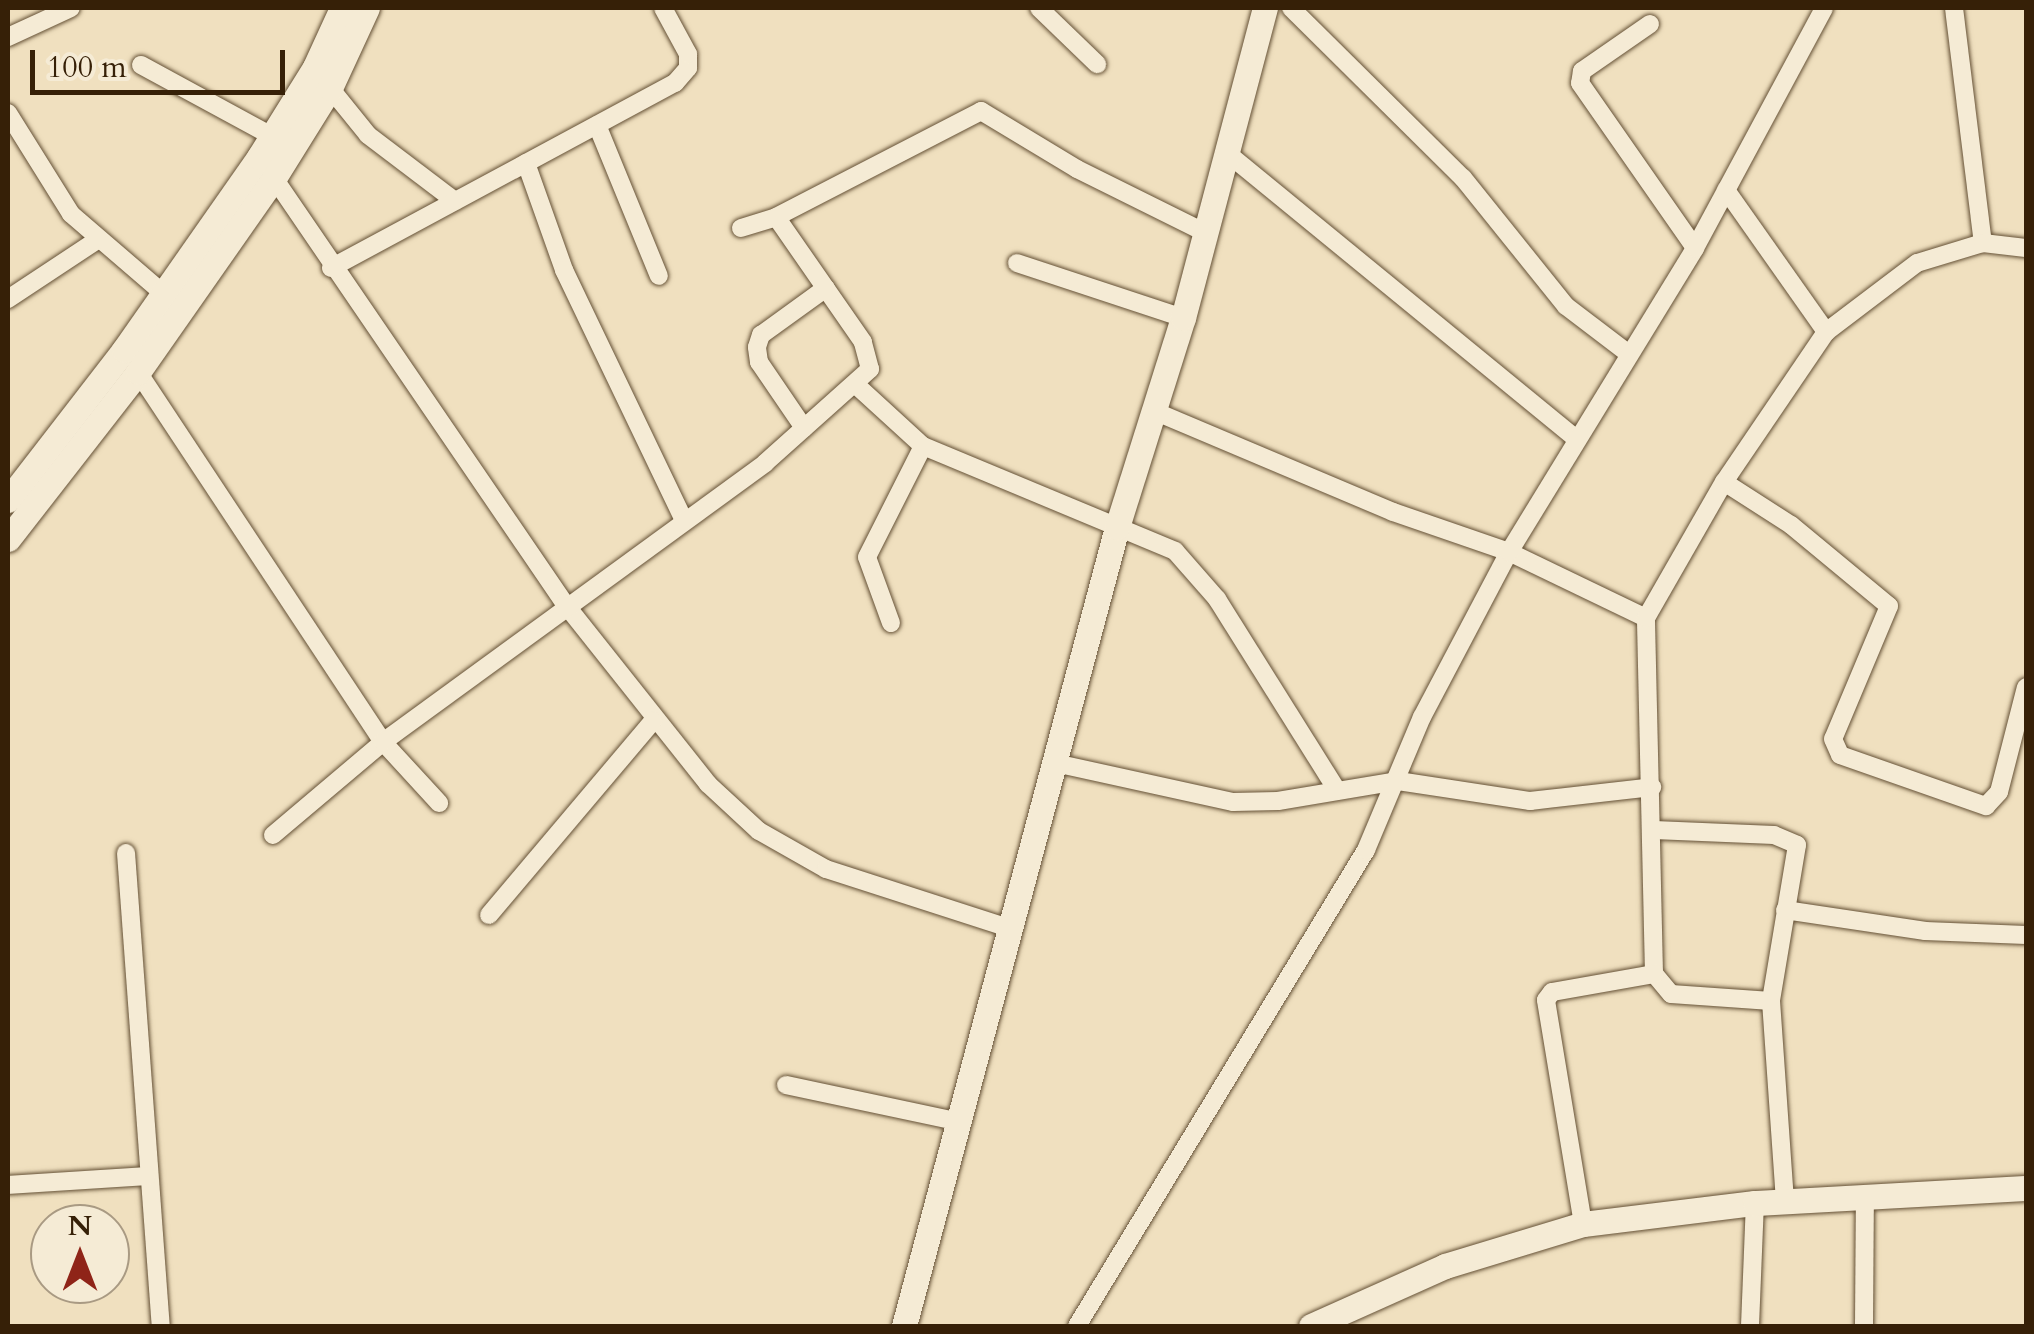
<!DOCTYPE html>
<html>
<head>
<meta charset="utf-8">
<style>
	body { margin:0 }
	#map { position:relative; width:2034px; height:1334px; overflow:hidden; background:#f0e0bf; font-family:Cardo,serif }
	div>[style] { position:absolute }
	.roads { filter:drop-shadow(0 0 2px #645035) drop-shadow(0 0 2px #645035) }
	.street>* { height:18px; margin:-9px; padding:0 9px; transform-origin:9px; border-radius:9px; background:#f5ebd5 }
	.secondary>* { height:25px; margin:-12.5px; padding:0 12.5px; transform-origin:12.5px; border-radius:12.5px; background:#f5ebd5 }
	span { translate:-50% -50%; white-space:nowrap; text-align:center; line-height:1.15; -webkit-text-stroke:8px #f5ebd5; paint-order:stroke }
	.frame { position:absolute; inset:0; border:10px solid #362007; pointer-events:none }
	.north { position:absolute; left:30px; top:1204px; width:100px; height:100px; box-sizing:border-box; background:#f5ebd5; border:2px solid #a99a83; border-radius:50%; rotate:0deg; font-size:28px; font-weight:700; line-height:40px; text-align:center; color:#362007 }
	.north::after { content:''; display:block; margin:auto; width:35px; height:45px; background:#8f2418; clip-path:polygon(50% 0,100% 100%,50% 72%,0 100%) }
	.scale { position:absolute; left:30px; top:50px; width:255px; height:45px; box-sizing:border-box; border:5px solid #362007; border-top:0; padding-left:12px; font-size:30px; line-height:35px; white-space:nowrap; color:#362007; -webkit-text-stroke:8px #f5ebd5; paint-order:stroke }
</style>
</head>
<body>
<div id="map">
	<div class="roads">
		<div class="street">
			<i style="left:1039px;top:8px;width:81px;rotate:44deg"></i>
			<i style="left:1291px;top:8px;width:242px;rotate:44.7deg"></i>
			<i style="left:1463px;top:178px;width:164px;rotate:51.2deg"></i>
			<i style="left:1566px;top:306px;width:79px;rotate:37.3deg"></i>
			<i style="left:1954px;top:8px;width:237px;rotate:83deg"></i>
			<i style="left:1650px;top:24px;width:83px;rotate:145.3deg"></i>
			<i style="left:1582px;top:71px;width:12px;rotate:99deg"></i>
			<i style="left:1580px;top:83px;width:201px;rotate:55.1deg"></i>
			<i style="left:8px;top:37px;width:69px;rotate:-24.7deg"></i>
			<i style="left:141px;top:65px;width:149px;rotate:28.5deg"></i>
			<i style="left:330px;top:88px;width:60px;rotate:51deg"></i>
			<i style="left:368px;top:135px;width:109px;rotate:37.2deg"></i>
			<i style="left:8px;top:113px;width:119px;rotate:58deg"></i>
			<i style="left:71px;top:214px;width:123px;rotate:40.7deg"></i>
			<i style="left:597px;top:125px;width:163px;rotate:67.7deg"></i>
			<i style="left:1227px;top:153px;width:451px;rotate:39.3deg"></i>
			<i style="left:526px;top:163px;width:114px;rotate:70.4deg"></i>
			<i style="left:564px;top:270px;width:278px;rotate:64.4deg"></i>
			<i style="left:274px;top:178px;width:516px;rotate:55.66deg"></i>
			<i style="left:565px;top:604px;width:230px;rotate:51.5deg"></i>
			<i style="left:708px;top:784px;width:69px;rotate:42.7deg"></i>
			<i style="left:759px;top:831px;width:77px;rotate:29.6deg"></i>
			<i style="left:826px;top:869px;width:192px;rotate:17.9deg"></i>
			<i style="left:1726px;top:190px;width:174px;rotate:54.8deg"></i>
			<i style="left:741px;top:228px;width:37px;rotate:-17deg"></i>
			<i style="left:776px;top:217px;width:231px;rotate:-27.3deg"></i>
			<i style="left:981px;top:111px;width:112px;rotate:31.1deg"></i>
			<i style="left:1077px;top:169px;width:144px;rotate:26.4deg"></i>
			<i style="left:1017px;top:263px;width:175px;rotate:18.3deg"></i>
			<i style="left:331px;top:268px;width:391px;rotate:-28.3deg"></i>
			<i style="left:675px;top:83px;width:20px;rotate:-49deg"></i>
			<i style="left:688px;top:68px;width:14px;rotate:-90deg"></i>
			<i style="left:688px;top:54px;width:52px;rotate:-118.5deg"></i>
			<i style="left:8px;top:299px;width:107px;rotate:-33.5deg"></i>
			<i style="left:138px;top:372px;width:444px;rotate:56.5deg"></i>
			<i style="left:383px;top:742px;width:83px;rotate:47.4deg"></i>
			<i style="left:855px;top:384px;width:92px;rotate:42.4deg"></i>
			<i style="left:923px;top:446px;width:273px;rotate:22.6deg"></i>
			<i style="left:1175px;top:551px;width:64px;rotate:48.8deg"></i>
			<i style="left:1217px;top:599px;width:226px;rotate:57.9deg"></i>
			<i style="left:1154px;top:411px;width:259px;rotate:22.9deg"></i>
			<i style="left:1393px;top:512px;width:123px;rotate:19deg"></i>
			<i style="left:1509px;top:552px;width:152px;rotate:25.7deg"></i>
			<i style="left:804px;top:428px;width:80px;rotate:-124.3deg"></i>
			<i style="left:759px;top:362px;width:15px;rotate:-98deg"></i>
			<i style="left:757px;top:347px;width:13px;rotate:-72deg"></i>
			<i style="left:761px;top:335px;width:80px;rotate:-35.9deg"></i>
			<i style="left:1724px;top:482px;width:80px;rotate:32.7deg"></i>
			<i style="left:1791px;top:525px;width:127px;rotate:39.6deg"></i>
			<i style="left:1889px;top:606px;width:144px;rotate:112.8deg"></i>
			<i style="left:1833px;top:739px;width:17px;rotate:66deg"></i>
			<i style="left:1840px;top:755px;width:155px;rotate:19.3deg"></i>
			<i style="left:1986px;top:806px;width:19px;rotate:-47deg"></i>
			<i style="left:1999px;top:792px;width:108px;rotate:-75.6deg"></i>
			<i style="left:891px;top:623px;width:70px;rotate:-110deg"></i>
			<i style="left:867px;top:557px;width:124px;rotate:-63.2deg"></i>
			<i style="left:1055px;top:763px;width:182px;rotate:12.4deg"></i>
			<i style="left:1233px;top:802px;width:45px;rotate:-1.3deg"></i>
			<i style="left:1278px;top:801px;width:122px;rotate:-9.5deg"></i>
			<i style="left:1398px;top:781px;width:134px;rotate:8.6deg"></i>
			<i style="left:1530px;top:801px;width:123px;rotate:-6.5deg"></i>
			<i style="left:1654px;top:830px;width:120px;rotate:2.4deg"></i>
			<i style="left:1774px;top:835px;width:25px;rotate:23deg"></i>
			<i style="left:1797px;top:845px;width:158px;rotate:99.5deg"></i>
			<i style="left:1771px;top:1001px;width:200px;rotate:86deg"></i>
			<i style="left:273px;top:835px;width:144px;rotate:-40.2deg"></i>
			<i style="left:383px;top:742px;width:473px;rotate:-36.1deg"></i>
			<i style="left:765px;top:463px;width:141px;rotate:-41.8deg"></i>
			<i style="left:870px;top:369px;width:28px;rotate:-105deg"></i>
			<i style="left:863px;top:342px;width:152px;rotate:-124.8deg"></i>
			<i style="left:126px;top:853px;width:474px;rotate:85.8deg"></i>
			<i style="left:1785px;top:910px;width:142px;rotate:8.5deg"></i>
			<i style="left:1925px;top:931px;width:101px;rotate:2.3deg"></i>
			<i style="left:489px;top:915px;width:254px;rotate:-49.8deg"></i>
			<i style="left:1771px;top:1001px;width:100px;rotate:-176deg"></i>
			<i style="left:1671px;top:994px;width:26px;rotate:-130deg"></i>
			<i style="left:1654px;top:974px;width:356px;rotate:-91.3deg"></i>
			<i style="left:1646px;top:618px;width:157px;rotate:-60.2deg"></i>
			<i style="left:1724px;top:482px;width:181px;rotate:-55.8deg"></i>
			<i style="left:1826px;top:332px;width:114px;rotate:-37.2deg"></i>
			<i style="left:1917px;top:263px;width:69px;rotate:-16.9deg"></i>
			<i style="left:1983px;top:243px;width:43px;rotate:6.6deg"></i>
			<i style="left:786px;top:1085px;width:174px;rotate:12deg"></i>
			<i style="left:8px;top:1185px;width:139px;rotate:-3.7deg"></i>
			<i style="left:1583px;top:1224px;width:227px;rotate:-99.4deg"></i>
			<i style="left:1546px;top:1000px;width:10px;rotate:-53deg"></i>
			<i style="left:1552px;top:992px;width:104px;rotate:-10deg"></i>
			<i style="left:1077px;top:1326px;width:557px;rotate:-58.74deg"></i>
			<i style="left:1366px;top:850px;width:144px;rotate:-67.2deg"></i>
			<i style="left:1422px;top:717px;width:187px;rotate:-62.2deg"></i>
			<i style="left:1509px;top:552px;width:356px;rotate:-58.5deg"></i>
			<i style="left:1695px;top:248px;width:272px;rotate:-61.7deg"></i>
			<i style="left:1750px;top:1326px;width:123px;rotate:-87.7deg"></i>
			<i style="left:1864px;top:1326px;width:130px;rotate:-89.6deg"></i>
		</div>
		<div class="secondary">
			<i style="left:8px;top:500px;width:190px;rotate:-52.3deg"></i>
			<i style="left:124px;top:350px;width:236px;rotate:-55deg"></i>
			<i style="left:259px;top:157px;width:106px;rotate:-58.1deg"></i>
			<i style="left:315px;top:67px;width:65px;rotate:-65.4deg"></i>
			<i style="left:8px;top:539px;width:212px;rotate:-52.1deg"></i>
			<i style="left:138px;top:372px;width:237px;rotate:-55deg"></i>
			<i style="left:274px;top:178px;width:106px;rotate:-58.1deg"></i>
			<i style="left:330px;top:88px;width:88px;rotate:-65.2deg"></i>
			<i style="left:904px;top:1326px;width:827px;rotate:-75.07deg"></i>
			<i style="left:1117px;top:527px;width:219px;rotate:-72.5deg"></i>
			<i style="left:1183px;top:318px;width:321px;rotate:-75.2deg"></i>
			<i style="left:1311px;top:1326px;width:147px;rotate:-24.1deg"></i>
			<i style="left:1445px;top:1266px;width:144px;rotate:-16.9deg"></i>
			<i style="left:1583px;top:1224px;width:173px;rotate:-7deg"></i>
			<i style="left:1755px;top:1203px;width:271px;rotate:-3.2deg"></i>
		</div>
	</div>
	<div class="frame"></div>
	<div class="north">N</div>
	<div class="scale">100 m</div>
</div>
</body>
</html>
